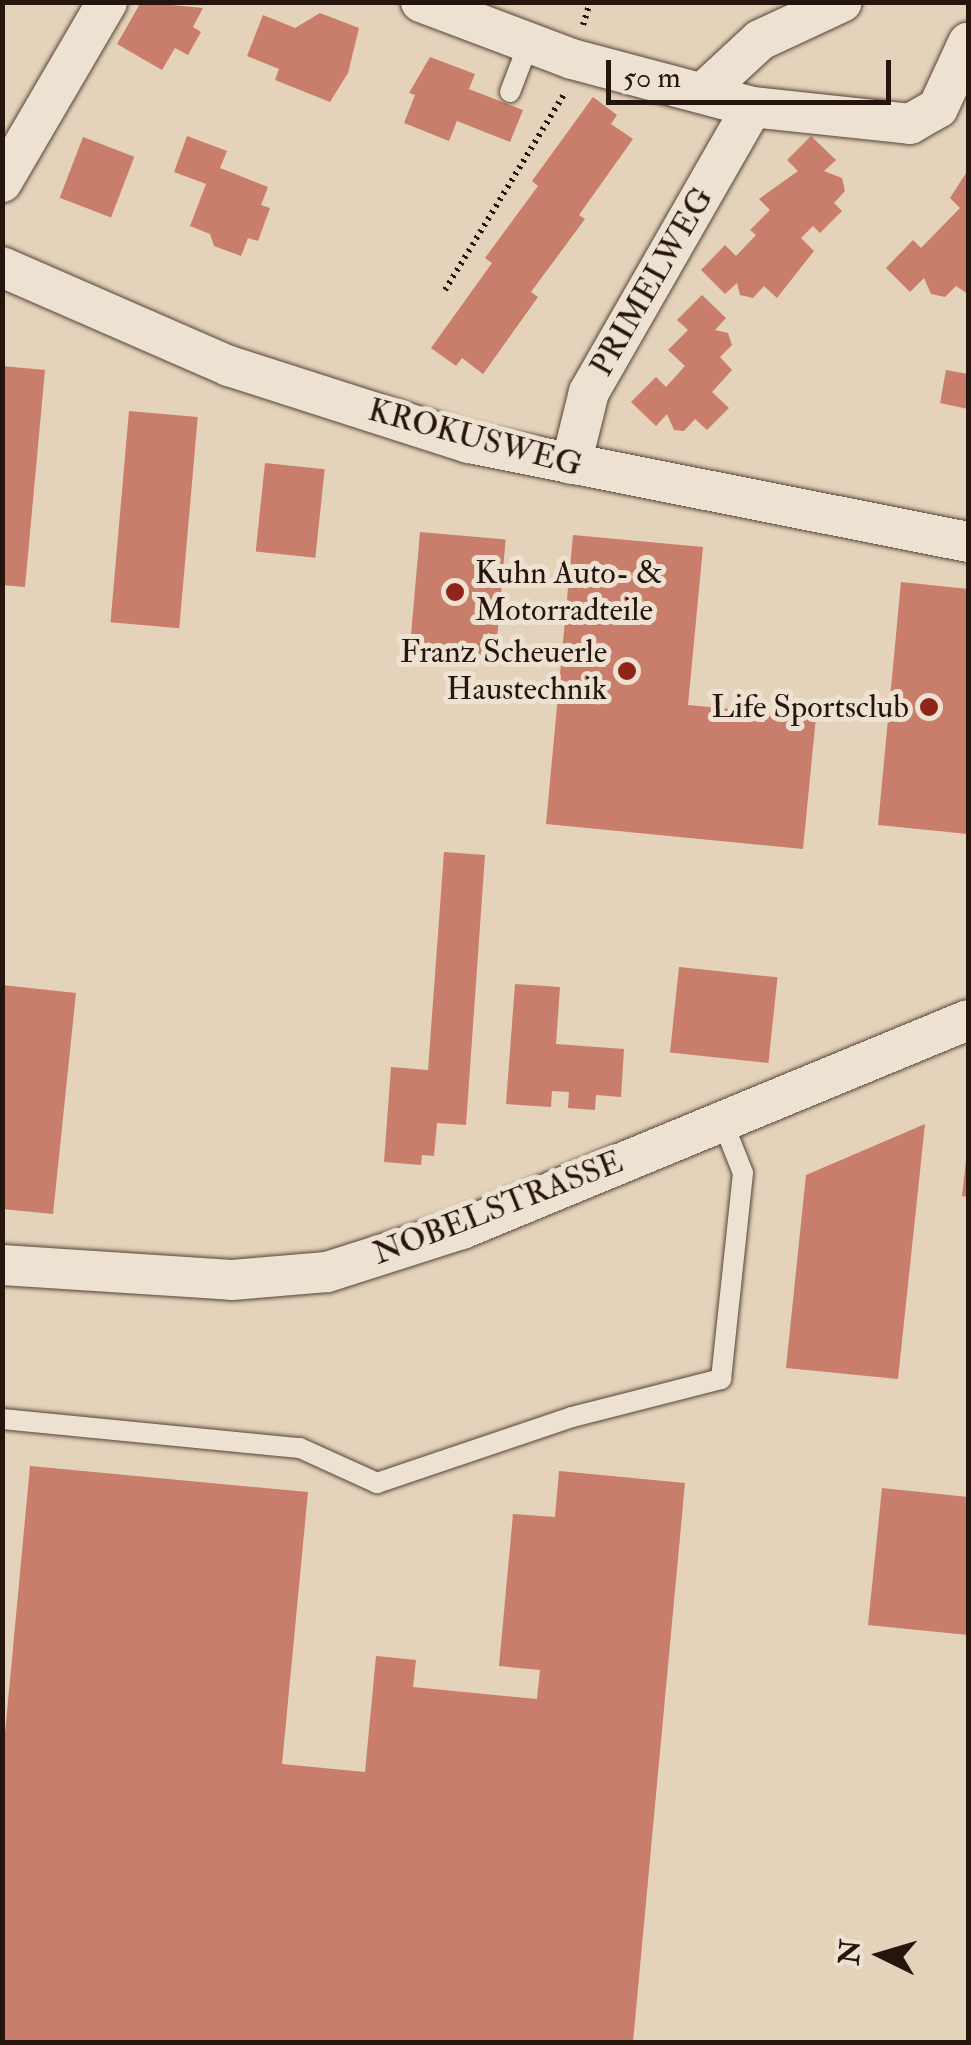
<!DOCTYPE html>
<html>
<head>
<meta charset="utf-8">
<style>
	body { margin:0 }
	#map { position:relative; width:971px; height:2045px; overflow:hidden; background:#e4d2ba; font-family:"IM FELL Double Pica",serif }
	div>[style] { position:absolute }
	.building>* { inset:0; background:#c97e6b; transform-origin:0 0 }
	.path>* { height:6px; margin-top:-3px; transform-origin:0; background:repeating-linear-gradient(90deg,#26150d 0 2.5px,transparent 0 7.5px) }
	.roads { filter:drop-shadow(0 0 2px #564438) drop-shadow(0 0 2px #564438) }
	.service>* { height:20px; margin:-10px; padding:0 10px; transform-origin:10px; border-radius:10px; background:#ede2d2 }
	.minor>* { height:40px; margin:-20px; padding:0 20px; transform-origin:20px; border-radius:20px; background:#ede2d2 }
	.dots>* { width:28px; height:28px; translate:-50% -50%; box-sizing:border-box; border:5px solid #ede2d2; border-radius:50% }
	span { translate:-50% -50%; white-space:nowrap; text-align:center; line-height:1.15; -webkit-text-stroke:10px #ede2d2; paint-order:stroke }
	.street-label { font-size:32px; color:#26150d }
	.poi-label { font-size:32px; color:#26150d }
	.left { translate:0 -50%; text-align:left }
	.right { translate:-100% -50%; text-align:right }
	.frame { position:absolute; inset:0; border:5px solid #26150d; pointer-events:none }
	.north { position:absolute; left:831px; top:1905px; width:100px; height:100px; -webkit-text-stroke:8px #ede2d2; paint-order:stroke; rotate:275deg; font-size:28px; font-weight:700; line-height:40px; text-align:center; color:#26150d }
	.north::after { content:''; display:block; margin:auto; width:35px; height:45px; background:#26150d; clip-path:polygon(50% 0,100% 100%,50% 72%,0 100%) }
	.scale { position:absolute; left:606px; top:60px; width:285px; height:45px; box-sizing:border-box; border:5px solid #26150d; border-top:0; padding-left:12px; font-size:30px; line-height:35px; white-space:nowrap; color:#26150d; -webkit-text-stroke:8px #ede2d2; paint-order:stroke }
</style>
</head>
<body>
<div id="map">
	<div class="building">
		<i style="clip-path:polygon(141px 2px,203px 8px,193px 27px,201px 32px,188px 55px,175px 48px,162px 70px,117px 44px)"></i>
		<i style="clip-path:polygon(320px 13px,359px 28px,348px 73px,330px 102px,275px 80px,279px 69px,247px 56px,263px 15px,295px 28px)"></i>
		<i style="clip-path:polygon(430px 57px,475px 74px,469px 89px,523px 110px,510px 142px,457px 121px,449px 141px,404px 123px,415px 95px,409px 93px)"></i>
		<i style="clip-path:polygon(593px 97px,617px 115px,611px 124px,633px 139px,579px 215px,585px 219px,531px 292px,538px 297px,483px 374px,462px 358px,456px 366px,431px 348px,492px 263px,485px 258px,538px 186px,532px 181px)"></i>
		<i style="clip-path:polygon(187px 136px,227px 151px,220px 168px,268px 187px,261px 205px,270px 208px,258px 241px,248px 238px,241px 256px,214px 246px,210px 234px,190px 226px,206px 184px,174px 172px)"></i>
		<i style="clip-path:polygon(811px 136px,836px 160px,824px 171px,842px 178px,845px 191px,834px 203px,842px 211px,820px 233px,813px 226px,801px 238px,814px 251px,777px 298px,764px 286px,753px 298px,740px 295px,737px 283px,725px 294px,701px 270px,725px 245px,736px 256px,756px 235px,750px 230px,770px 210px,759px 199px,798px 171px,787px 160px)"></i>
		<i style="left:83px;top:137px;width:55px;height:65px;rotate:21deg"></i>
		<i style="clip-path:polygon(968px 170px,968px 294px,956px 286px,945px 297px,931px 294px,924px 278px,910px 292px,886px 268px,913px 240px,921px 248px,960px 208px,950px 198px)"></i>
		<i style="clip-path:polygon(702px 295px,726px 318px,715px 330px,728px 333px,732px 345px,720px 357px,732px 370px,712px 392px,729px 408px,707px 430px,695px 419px,684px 431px,674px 430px,667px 414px,656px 426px,631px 402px,656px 377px,666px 387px,685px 366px,668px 350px,688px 330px,677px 320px)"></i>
		<i style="clip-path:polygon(2px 366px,45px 370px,25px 587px,2px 585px)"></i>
		<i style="clip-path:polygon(946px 370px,968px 374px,968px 409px,940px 403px)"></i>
		<i style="left:129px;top:411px;width:69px;height:212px;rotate:5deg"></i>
		<i style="left:265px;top:463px;width:60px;height:89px;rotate:6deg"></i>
		<i style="left:420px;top:532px;width:86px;height:117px;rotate:5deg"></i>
		<i style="clip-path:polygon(573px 535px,703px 547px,688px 705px,816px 717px,803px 849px,546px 824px)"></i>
		<i style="clip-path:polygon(901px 582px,968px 589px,968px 834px,878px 825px)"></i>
		<i style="clip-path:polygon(444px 852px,485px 855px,466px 1125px,437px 1123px,434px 1156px,422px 1155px,421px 1165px,384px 1162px,391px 1067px,428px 1070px)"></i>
		<i style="left:679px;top:967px;width:99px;height:86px;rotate:6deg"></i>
		<i style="clip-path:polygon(515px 984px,560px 987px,556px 1044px,624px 1049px,621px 1097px,596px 1095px,595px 1110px,568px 1108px,569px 1092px,552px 1091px,551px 1107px,506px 1104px)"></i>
		<i style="clip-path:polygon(2px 985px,76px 993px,53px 1214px,2px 1209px)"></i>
		<i style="clip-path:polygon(925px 1124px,898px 1379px,786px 1368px,806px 1175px)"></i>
		<i style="clip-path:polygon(966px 1160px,968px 1160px,968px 1197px,962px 1196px)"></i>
		<i style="clip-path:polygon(30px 1466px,308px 1492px,282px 1764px,365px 1772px,376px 1656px,416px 1660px,413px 1687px,537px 1699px,540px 1670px,499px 1666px,513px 1514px,555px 1517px,559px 1471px,685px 1483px,633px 2042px,2px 2042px,2px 1765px)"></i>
		<i style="clip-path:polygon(882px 1488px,968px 1497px,968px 1635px,868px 1625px)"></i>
	</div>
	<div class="path">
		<i style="left:583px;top:25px;width:24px;rotate:-73deg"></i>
		<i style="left:445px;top:290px;width:231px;rotate:-58.7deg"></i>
	</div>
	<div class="roads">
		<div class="service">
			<i style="left:510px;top:92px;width:50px;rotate:-69deg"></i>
			<i style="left:2px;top:1419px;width:299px;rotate:5.6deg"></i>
			<i style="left:300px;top:1448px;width:85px;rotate:24.4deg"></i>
			<i style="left:377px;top:1483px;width:206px;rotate:-18.7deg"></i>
			<i style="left:572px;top:1417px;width:154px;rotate:-14.3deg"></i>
			<i style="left:721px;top:1379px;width:207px;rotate:-83.9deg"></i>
			<i style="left:743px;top:1173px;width:57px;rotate:-111.6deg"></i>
		</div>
		<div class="minor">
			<i style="left:421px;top:2px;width:161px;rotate:20.7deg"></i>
			<i style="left:572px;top:59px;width:186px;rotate:14.9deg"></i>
			<i style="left:752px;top:107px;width:159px;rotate:6.1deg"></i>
			<i style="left:910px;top:124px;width:32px;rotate:-30deg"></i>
			<i style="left:938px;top:108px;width:72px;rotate:-65.2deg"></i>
			<i style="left:704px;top:92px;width:76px;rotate:-42.9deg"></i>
			<i style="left:760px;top:40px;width:90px;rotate:-24.9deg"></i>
			<i style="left:2px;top:182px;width:208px;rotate:-59.7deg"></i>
			<i style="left:2px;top:267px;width:248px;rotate:23.6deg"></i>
			<i style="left:229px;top:366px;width:252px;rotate:17.8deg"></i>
			<i style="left:469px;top:443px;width:509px;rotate:11.22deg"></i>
			<i style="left:571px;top:464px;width:74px;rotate:-76deg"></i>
			<i style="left:589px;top:392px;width:328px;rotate:-60.2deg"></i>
			<i style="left:2px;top:1265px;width:230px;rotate:3.7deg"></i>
			<i style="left:232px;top:1280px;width:95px;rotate:-4.8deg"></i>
			<i style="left:327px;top:1272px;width:142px;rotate:-17.7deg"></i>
			<i style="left:462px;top:1229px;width:547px;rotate:-22.44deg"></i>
		</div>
	</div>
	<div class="dots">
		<i style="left:455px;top:592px;background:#8f2418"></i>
		<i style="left:627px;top:671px;background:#8f2418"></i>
		<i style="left:929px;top:707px;background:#8f2418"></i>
	</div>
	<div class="street-label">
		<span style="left:652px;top:282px;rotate:-60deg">PRIMELWEG</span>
		<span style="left:475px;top:438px;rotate:15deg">KROKUSWEG</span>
		<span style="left:498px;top:1208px;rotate:-21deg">NOBELSTRASSE</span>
	</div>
	<div class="poi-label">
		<span class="left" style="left:475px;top:592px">Kuhn Auto- &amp;<br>Motorradteile</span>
		<span class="right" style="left:607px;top:671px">Franz Scheuerle<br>Haustechnik</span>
		<span class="right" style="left:909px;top:707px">Life Sportsclub</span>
	</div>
	<div class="frame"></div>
	<div class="north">N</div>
	<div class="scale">50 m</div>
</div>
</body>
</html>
